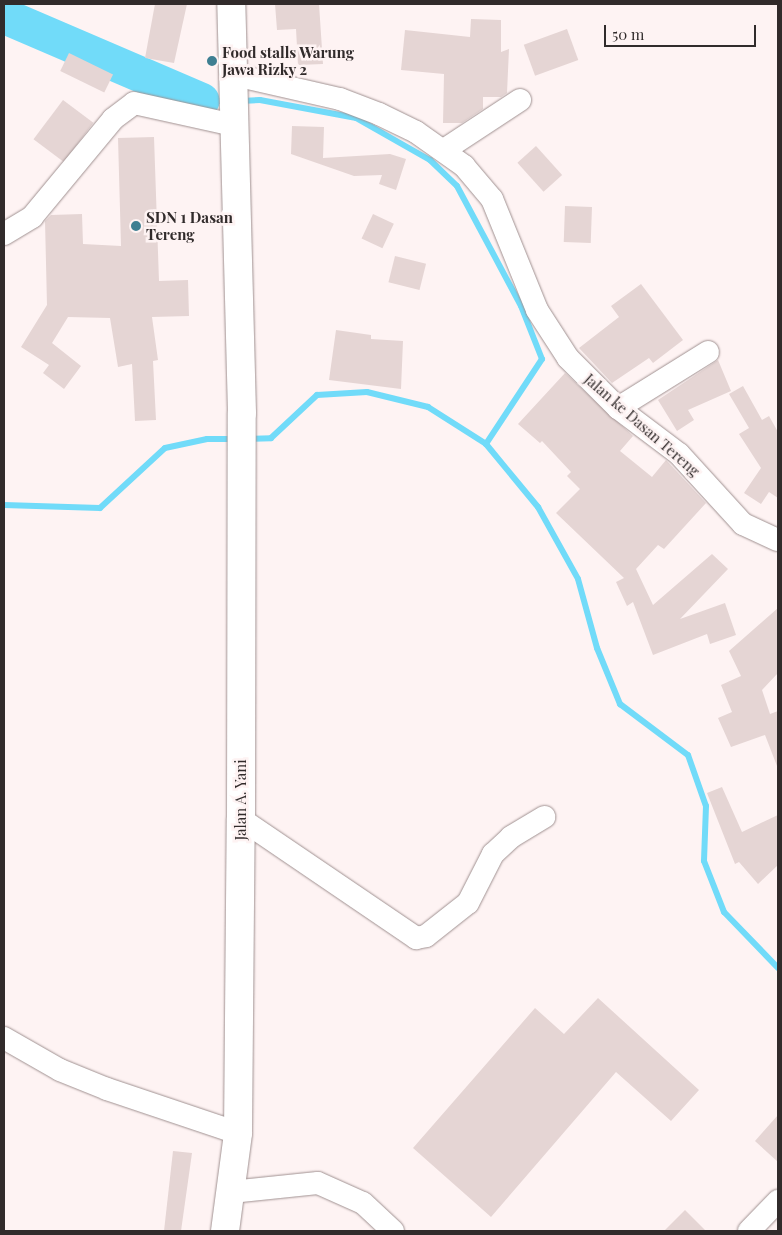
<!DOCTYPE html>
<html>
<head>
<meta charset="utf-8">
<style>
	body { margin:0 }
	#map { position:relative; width:782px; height:1235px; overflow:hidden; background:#fef3f3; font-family:"Playfair Display",serif }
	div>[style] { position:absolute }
	.stream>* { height:6px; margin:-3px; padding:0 3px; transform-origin:3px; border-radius:3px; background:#71dbf9 }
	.river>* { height:36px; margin:-18px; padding:0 18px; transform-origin:18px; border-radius:18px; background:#71dbf9 }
	.building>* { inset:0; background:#e5d5d4; transform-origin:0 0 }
	.roads { filter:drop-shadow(0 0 1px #a09191) drop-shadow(0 0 1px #a09191) }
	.minor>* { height:22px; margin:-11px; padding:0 11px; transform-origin:11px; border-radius:11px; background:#fff }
	.highway>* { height:28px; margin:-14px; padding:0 14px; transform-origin:14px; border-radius:14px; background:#fff }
	.dots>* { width:14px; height:14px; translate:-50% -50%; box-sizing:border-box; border:2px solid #fef3f3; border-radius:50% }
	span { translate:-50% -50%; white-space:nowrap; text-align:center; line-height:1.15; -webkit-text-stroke:5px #fef3f3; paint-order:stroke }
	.poi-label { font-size:15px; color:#312b2b; font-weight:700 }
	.left { translate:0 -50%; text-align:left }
	.street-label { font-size:15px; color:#312b2b }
	.frame { position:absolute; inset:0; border:5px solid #312b2b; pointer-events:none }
	.scale { position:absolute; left:604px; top:25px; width:152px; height:22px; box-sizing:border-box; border:2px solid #312b2b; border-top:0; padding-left:6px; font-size:15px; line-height:18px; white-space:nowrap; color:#312b2b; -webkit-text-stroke:4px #fef3f3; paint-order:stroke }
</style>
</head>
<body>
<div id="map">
	<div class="stream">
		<i style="left:202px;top:101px;width:26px"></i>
		<i style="left:241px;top:101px;width:19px;rotate:-3deg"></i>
		<i style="left:260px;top:100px;width:98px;rotate:10.6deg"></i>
		<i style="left:356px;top:118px;width:85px;rotate:29.6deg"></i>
		<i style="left:430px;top:160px;width:37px;rotate:44deg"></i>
		<i style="left:457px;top:186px;width:136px;rotate:61.9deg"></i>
		<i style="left:521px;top:306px;width:57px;rotate:68.4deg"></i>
		<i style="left:542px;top:359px;width:102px;rotate:123.4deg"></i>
		<i style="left:248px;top:439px;width:23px;rotate:-2deg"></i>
		<i style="left:271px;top:438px;width:63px;rotate:-43.1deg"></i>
		<i style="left:317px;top:395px;width:50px;rotate:-3.4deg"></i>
		<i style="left:367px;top:392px;width:63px;rotate:13.8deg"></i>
		<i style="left:428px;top:407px;width:69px;rotate:32.5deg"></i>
		<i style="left:486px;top:444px;width:82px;rotate:50.5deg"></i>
		<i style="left:538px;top:507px;width:82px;rotate:60.9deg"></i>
		<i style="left:578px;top:579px;width:72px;rotate:74.6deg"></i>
		<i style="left:597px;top:648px;width:61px;rotate:67.7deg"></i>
		<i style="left:620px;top:704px;width:85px;rotate:36.9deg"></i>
		<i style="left:688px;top:755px;width:54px;rotate:70.6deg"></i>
		<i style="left:706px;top:806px;width:55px;rotate:92.1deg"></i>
		<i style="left:704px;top:861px;width:55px;rotate:68.6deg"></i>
		<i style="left:724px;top:912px;width:78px;rotate:46deg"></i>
		<i style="left:4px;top:505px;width:96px;rotate:1.8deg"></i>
		<i style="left:100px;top:508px;width:88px;rotate:-42.7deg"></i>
		<i style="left:165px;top:448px;width:43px;rotate:-12.1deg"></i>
		<i style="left:207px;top:439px;width:28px"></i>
	</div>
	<div class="river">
		<i style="left:4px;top:16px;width:215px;rotate:23.2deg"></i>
	</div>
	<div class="building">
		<i style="clip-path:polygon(155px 4px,187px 4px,174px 63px,145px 58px)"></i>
		<i style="clip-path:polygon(275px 4px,319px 4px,323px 64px,298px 65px,296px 29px,277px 30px)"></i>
		<i style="clip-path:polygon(471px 19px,501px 20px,501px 52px,509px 49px,507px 93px,501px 97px,483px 97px,483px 109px,462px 123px,443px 123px,444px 74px,401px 70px,405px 30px,470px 37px)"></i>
		<i style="left:567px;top:29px;width:33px;height:46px;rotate:70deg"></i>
		<i style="left:69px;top:53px;width:49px;height:20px;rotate:26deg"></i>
		<i style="left:63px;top:100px;width:38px;height:49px;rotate:37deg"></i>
		<i style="clip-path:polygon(292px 126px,324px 127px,323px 158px,390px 154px,406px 159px,396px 190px,379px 184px,382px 175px,354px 176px,291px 154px)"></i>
		<i style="clip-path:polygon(154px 137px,159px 281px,188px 280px,189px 316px,152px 317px,158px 360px,153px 361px,156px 420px,135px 421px,132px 364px,118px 367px,110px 318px,68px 317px,52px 343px,81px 366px,64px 389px,43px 373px,49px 365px,21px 347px,47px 305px,45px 221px,51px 215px,82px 214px,83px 244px,121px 246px,118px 138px)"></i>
		<i style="left:536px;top:146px;width:39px;height:25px;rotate:48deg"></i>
		<i style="left:565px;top:206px;width:27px;height:36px;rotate:2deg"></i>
		<i style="left:373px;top:214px;width:23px;height:27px;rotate:25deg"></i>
		<i style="left:395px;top:256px;width:32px;height:27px;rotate:14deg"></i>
		<i style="clip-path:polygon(641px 284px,683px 340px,653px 363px,649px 358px,612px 383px,579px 348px,619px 317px,611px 306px)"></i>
		<i style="clip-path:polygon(336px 330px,371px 335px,371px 339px,403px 341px,401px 389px,329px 380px)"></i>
		<i style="clip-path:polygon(718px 360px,731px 391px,688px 410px,694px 420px,677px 431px,658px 400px)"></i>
		<i style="clip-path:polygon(565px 373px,633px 436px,620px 451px,652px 477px,666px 460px,706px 503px,664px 549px,658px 545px,636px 569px,653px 605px,712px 554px,728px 569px,680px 619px,725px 603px,736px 635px,710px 644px,707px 634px,653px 655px,633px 602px,627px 606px,616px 582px,624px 578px,556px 513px,580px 489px,567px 476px,571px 472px,542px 441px,540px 443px,518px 424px)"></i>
		<i style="clip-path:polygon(743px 386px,762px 420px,769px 416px,778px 432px,778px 498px,769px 492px,761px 504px,744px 493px,761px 468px,739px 434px,749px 428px,729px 394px)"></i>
		<i style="clip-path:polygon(778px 608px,778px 673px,762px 690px,770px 714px,778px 711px,777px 766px,765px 735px,731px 747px,718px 718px,732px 712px,721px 685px,741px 676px,729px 651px)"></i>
		<i style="clip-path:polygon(722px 787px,742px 832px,778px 815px,778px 865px,758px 884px,739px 862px,735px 864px,707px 793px)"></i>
		<i style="clip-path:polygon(598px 998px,699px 1090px,671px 1121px,616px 1072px,491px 1217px,413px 1148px,535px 1008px,564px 1034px)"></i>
		<i style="clip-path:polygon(778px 1115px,778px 1162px,755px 1141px)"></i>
		<i style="clip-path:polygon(173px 1151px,192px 1153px,181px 1231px,164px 1231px)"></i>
		<i style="clip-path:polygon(685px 1210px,706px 1231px,664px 1231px)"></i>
	</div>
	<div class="roads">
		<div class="minor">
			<i style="left:235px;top:75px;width:108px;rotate:12.9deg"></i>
			<i style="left:340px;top:99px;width:42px;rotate:21deg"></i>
			<i style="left:379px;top:114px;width:41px;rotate:25.9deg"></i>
			<i style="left:416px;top:132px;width:59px;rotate:35.3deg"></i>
			<i style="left:464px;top:166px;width:43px;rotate:49.7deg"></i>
			<i style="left:492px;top:199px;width:120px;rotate:67.9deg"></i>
			<i style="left:537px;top:310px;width:57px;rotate:57.1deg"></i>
			<i style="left:568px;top:358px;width:71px;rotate:45deg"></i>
			<i style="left:618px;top:408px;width:76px;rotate:37deg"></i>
			<i style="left:679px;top:454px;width:95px;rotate:47.6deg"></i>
			<i style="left:743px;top:524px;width:38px;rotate:25deg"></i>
			<i style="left:444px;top:150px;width:91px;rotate:-33.3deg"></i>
			<i style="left:4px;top:234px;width:33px;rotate:-31deg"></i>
			<i style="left:32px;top:217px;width:127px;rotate:-50.4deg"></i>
			<i style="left:113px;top:119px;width:26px;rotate:-37deg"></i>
			<i style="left:134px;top:103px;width:102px;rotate:12.4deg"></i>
			<i style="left:618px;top:408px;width:106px;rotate:-31.9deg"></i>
			<i style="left:241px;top:819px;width:212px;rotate:34.2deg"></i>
			<i style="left:416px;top:938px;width:10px;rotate:-11deg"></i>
			<i style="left:426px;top:936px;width:53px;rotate:-38.2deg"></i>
			<i style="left:468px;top:903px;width:55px;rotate:-63deg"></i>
			<i style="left:493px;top:854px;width:25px;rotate:-43deg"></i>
			<i style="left:511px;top:837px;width:39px;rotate:-31deg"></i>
			<i style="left:4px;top:1038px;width:64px;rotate:29.7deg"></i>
			<i style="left:60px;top:1070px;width:51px;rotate:22deg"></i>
			<i style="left:107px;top:1089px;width:138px;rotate:18.6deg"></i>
			<i style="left:231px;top:1192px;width:87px;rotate:-5.9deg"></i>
			<i style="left:318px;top:1183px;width:49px;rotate:24deg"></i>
			<i style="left:363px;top:1203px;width:41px;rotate:43deg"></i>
			<i style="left:749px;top:1231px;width:42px;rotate:-46deg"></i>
		</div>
		<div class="highway">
			<i style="left:225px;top:1231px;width:99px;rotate:-82.4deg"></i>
			<i style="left:238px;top:1133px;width:314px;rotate:-89.5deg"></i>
			<i style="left:241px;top:819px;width:406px;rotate:-89.9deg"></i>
			<i style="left:242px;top:413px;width:409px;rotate:-91.5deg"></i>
		</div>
	</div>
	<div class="dots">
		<i style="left:212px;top:61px;background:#3e7f92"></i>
		<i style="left:136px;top:226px;background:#3e7f92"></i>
	</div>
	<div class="poi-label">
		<span class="left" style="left:222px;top:61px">Food stalls Warung<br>Jawa Rizky 2</span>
		<span class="left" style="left:146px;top:226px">SDN 1 Dasan<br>Tereng</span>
	</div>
	<div class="street-label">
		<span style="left:642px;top:425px;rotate:41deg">Jalan ke Dasan Tereng</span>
		<span style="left:241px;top:800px;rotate:-90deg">Jalan A. Yani</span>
	</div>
	<div class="frame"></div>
	<div class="scale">50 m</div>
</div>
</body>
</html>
